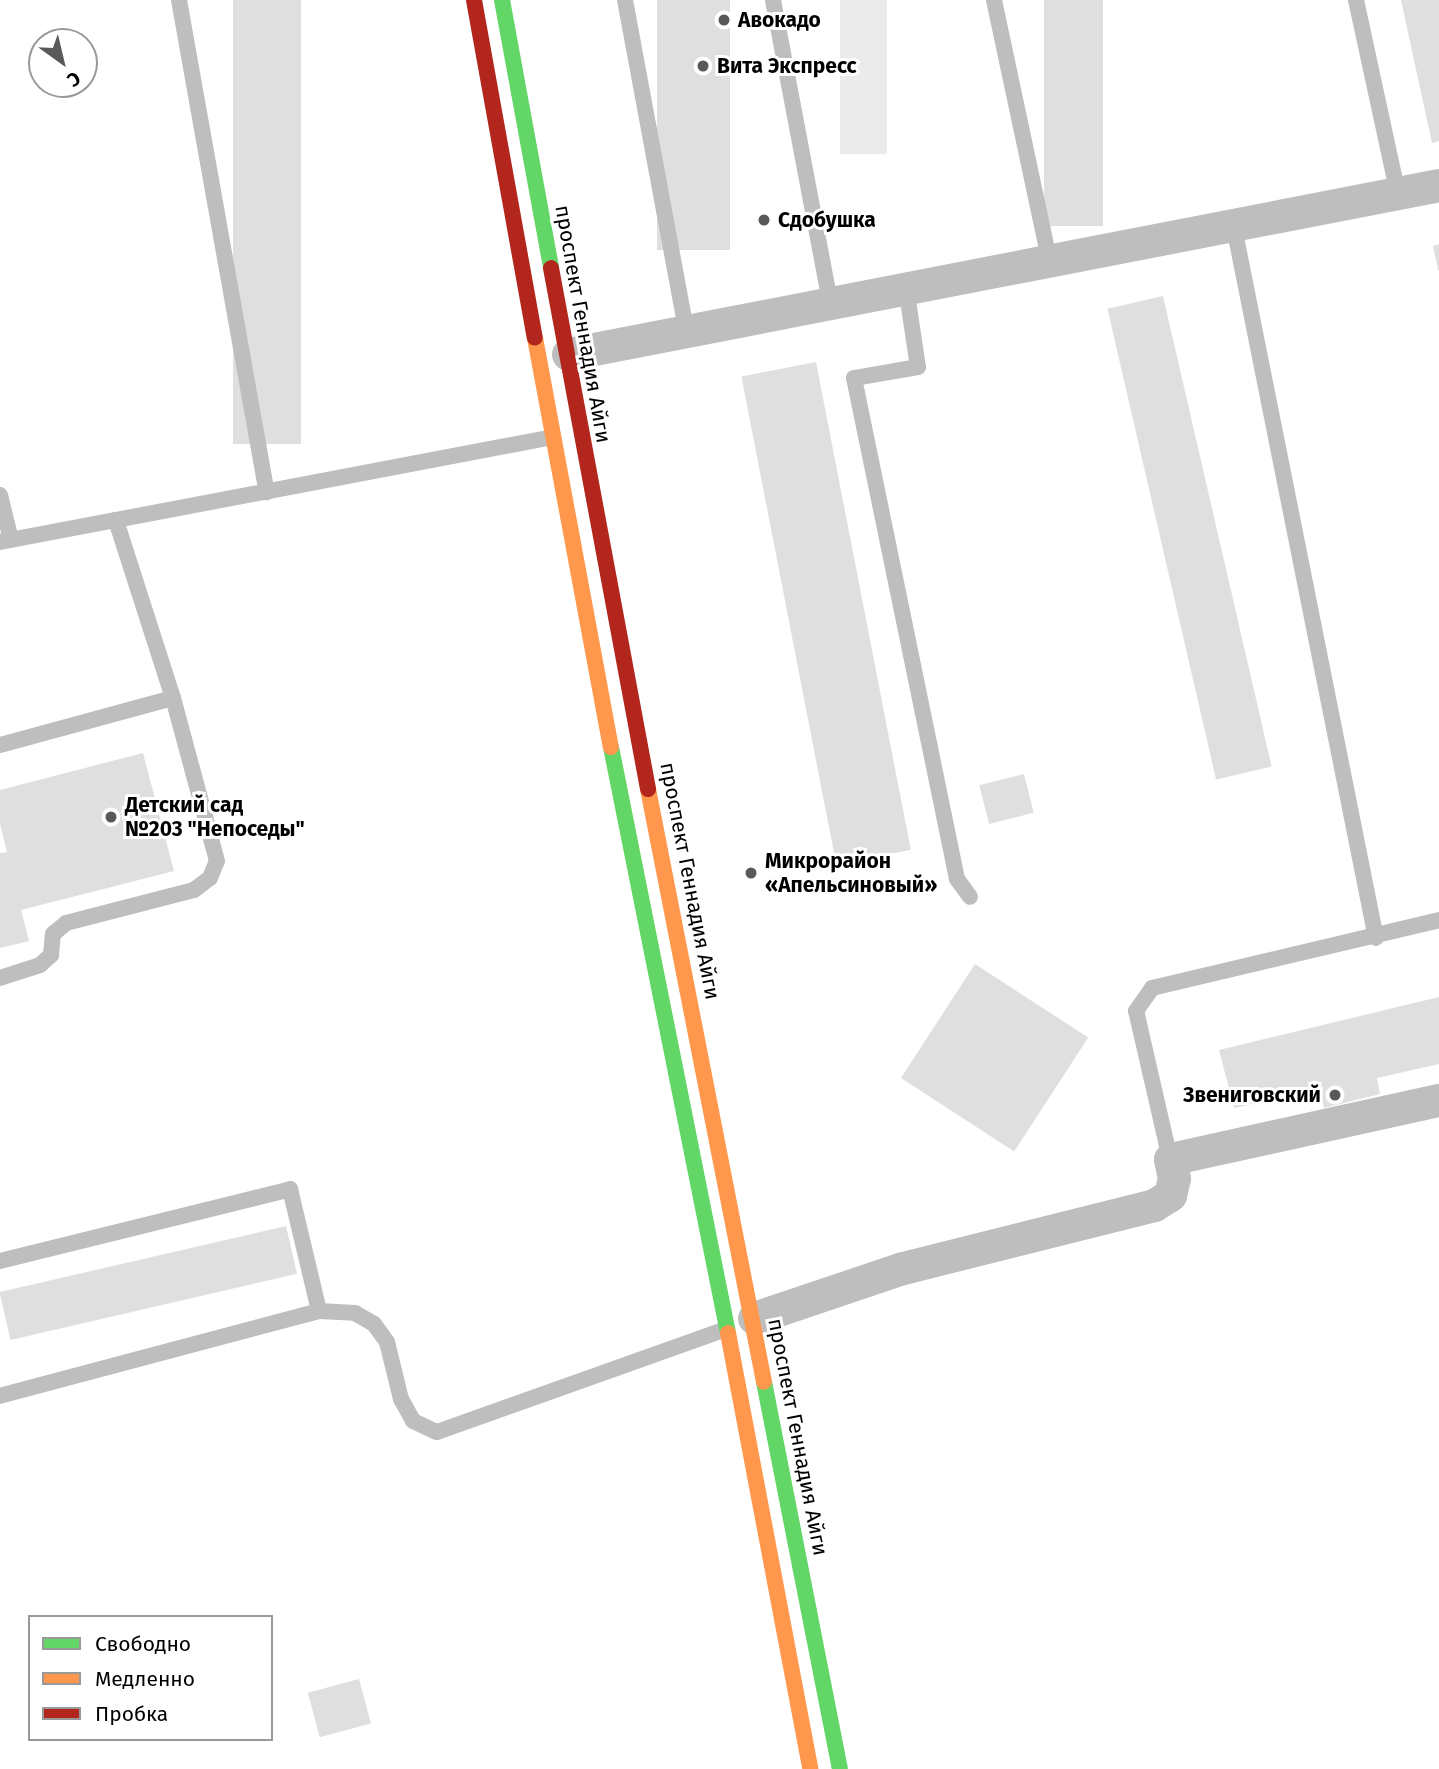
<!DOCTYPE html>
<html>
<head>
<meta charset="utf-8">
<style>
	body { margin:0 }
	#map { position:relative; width:1439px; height:1769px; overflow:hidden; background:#fff; font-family:"Fira Sans",sans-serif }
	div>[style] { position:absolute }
	.green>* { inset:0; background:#ebebeb; transform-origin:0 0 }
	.building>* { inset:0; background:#dfdfdf; transform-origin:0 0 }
	.lane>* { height:16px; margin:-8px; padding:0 8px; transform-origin:8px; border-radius:8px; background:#bebebe }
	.street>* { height:33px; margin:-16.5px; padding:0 16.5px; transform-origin:16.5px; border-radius:16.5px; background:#bebebe }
	.fast>* { height:16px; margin:-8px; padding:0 8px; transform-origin:8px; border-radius:8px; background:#63d668 }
	.slow>* { height:16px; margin:-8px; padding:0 8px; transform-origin:8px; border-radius:8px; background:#ff974d }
	.jam>* { height:16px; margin:-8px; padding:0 8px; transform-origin:8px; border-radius:8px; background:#b3261e }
	.dots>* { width:19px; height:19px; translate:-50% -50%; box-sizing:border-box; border:4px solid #fff; border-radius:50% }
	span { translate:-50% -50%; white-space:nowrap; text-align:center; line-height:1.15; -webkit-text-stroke:6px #fff; paint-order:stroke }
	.poi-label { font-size:21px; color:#000; font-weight:700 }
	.left { translate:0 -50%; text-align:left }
	.right { translate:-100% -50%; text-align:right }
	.street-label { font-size:21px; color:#000 }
	.legend { position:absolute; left:28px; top:1615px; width:245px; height:126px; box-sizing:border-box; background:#fff; border:2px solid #999; margin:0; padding:9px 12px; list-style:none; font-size:21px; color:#000 }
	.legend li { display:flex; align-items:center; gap:14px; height:35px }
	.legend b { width:35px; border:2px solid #999 }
	.north { position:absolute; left:28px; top:28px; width:70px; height:70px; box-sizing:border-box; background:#fff; border:2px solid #999; border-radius:50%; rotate:146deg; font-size:19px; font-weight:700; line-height:28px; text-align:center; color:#000 }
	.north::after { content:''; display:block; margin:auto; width:24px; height:32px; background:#595959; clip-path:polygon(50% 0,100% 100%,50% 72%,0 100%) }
</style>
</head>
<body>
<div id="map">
	<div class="green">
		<i style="left:840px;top:0;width:47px;height:154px"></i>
	</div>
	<div class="building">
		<i style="left:233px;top:0;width:68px;height:444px"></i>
		<i style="left:657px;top:0;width:73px;height:250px"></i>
		<i style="left:1044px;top:0;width:59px;height:226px"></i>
		<i style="clip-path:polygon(1401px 0,1439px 0,1439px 141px,1432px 143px)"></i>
		<i style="clip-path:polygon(1439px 244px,1439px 270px,1438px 270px,1433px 246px)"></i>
		<i style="left:1163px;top:296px;width:483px;height:57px;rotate:77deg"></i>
		<i style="left:816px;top:362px;width:497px;height:76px;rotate:79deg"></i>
		<i style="clip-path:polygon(143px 753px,174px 871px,21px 910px,29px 941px,0 948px,0 853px,7px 852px,0 824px,0 790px)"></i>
		<i style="left:1024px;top:774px;width:40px;height:46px;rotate:76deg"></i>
		<i style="left:975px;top:964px;width:135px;height:136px;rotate:33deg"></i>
		<i style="clip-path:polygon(1439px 997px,1439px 1064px,1377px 1078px,1380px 1094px,1324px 1108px,1319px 1090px,1234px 1108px,1219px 1050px)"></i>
		<i style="left:286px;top:1226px;width:49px;height:294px;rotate:77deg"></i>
		<i style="left:359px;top:1679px;width:46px;height:53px;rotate:75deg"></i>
	</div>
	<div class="lane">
		<i style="left:179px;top:0;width:500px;rotate:79.9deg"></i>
		<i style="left:625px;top:0;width:336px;rotate:79.5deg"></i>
		<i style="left:773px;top:0;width:307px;rotate:79.3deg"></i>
		<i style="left:994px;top:0;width:264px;rotate:78deg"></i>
		<i style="left:1356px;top:0;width:198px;rotate:77.8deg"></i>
		<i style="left:1233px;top:222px;width:730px;rotate:78.71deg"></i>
		<i style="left:906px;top:287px;width:81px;rotate:81.5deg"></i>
		<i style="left:918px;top:367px;width:65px;rotate:170.2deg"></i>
		<i style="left:854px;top:378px;width:511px;rotate:78.38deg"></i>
		<i style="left:957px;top:879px;width:22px;rotate:54deg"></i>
		<i style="left:0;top:495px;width:46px;rotate:76.3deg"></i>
		<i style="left:0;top:542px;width:563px;rotate:-10.75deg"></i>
		<i style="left:0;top:745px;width:179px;rotate:-15.2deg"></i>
		<i style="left:0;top:978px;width:42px;rotate:-18deg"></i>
		<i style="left:40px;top:965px;width:15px;rotate:-42deg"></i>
		<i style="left:51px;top:955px;width:21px;rotate:-85deg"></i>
		<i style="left:53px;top:934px;width:17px;rotate:-40deg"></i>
		<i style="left:66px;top:923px;width:132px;rotate:-14.5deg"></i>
		<i style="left:194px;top:890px;width:20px;rotate:-37deg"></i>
		<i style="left:210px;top:878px;width:18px;rotate:-68deg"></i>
		<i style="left:217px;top:861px;width:169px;rotate:-105.1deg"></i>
		<i style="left:173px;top:698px;width:187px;rotate:-107.8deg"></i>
		<i style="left:1170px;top:1159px;width:152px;rotate:-102.9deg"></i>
		<i style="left:1136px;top:1011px;width:28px;rotate:-55deg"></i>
		<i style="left:1152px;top:988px;width:295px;rotate:-13.3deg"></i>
		<i style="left:0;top:1261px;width:299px;rotate:-13.9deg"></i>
		<i style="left:290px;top:1189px;width:125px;rotate:76.6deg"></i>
		<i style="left:319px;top:1311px;width:330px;rotate:165.1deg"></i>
		<i style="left:319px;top:1311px;width:36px;rotate:3deg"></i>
		<i style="left:355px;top:1313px;width:22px;rotate:30deg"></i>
		<i style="left:374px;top:1324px;width:22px;rotate:54deg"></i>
		<i style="left:387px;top:1342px;width:59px;rotate:76.2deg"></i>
		<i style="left:401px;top:1399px;width:25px;rotate:61deg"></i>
		<i style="left:413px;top:1421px;width:26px;rotate:25deg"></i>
		<i style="left:437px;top:1432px;width:307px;rotate:-19.6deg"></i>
	</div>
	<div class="street">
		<i style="left:568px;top:354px;width:887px;rotate:-10.98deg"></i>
		<i style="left:754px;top:1318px;width:157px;rotate:-18.6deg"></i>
		<i style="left:903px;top:1268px;width:259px;rotate:-14.1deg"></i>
		<i style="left:1154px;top:1205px;width:19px;rotate:-32deg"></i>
		<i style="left:1170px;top:1195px;width:17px;rotate:-77deg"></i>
		<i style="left:1174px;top:1178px;width:19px;rotate:-102deg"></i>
		<i style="left:1170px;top:1159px;width:275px;rotate:-12.4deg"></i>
	</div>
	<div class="fast">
		<i style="left:502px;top:0;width:272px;rotate:79.6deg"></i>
		<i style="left:611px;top:747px;width:598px;rotate:78.71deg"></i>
		<i style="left:764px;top:1382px;width:394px;rotate:78.9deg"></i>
	</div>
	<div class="slow">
		<i style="left:535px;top:338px;width:416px;rotate:79.5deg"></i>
		<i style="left:648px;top:789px;width:604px;rotate:78.93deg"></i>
		<i style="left:728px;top:1333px;width:444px;rotate:79.3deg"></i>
	</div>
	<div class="jam">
		<i style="left:474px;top:0;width:343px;rotate:79.8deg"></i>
		<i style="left:551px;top:268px;width:530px;rotate:79.45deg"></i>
	</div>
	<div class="dots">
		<i style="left:724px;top:20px;background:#595959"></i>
		<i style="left:703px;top:66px;background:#595959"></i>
		<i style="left:764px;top:220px;background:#595959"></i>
		<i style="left:111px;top:817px;background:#595959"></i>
		<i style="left:751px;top:873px;background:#595959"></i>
		<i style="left:1335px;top:1095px;background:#595959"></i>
	</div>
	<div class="poi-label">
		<span class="left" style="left:738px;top:20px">Авокадо</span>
		<span class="left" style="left:717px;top:66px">Вита Экспресс</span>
		<span class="left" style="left:778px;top:220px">Сдобушка</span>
		<span class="left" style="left:125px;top:817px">Детский сад<br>№203 "Непоседы"</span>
		<span class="left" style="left:765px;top:873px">Микрорайон<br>«Апельсиновый»</span>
		<span class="right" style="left:1321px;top:1095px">Звениговский</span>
	</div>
	<div class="street-label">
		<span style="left:583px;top:324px;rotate:80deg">проспект Геннадия Айги</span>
		<span style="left:690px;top:881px;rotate:79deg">проспект Геннадия Айги</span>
		<span style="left:798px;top:1437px;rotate:79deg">проспект Геннадия Айги</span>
	</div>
	<ul class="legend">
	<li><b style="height:9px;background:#63d668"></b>Свободно</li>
	<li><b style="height:9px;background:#ff974d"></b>Медленно</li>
	<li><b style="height:9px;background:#b3261e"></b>Пробка</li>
	</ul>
	<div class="north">С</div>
</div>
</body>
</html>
